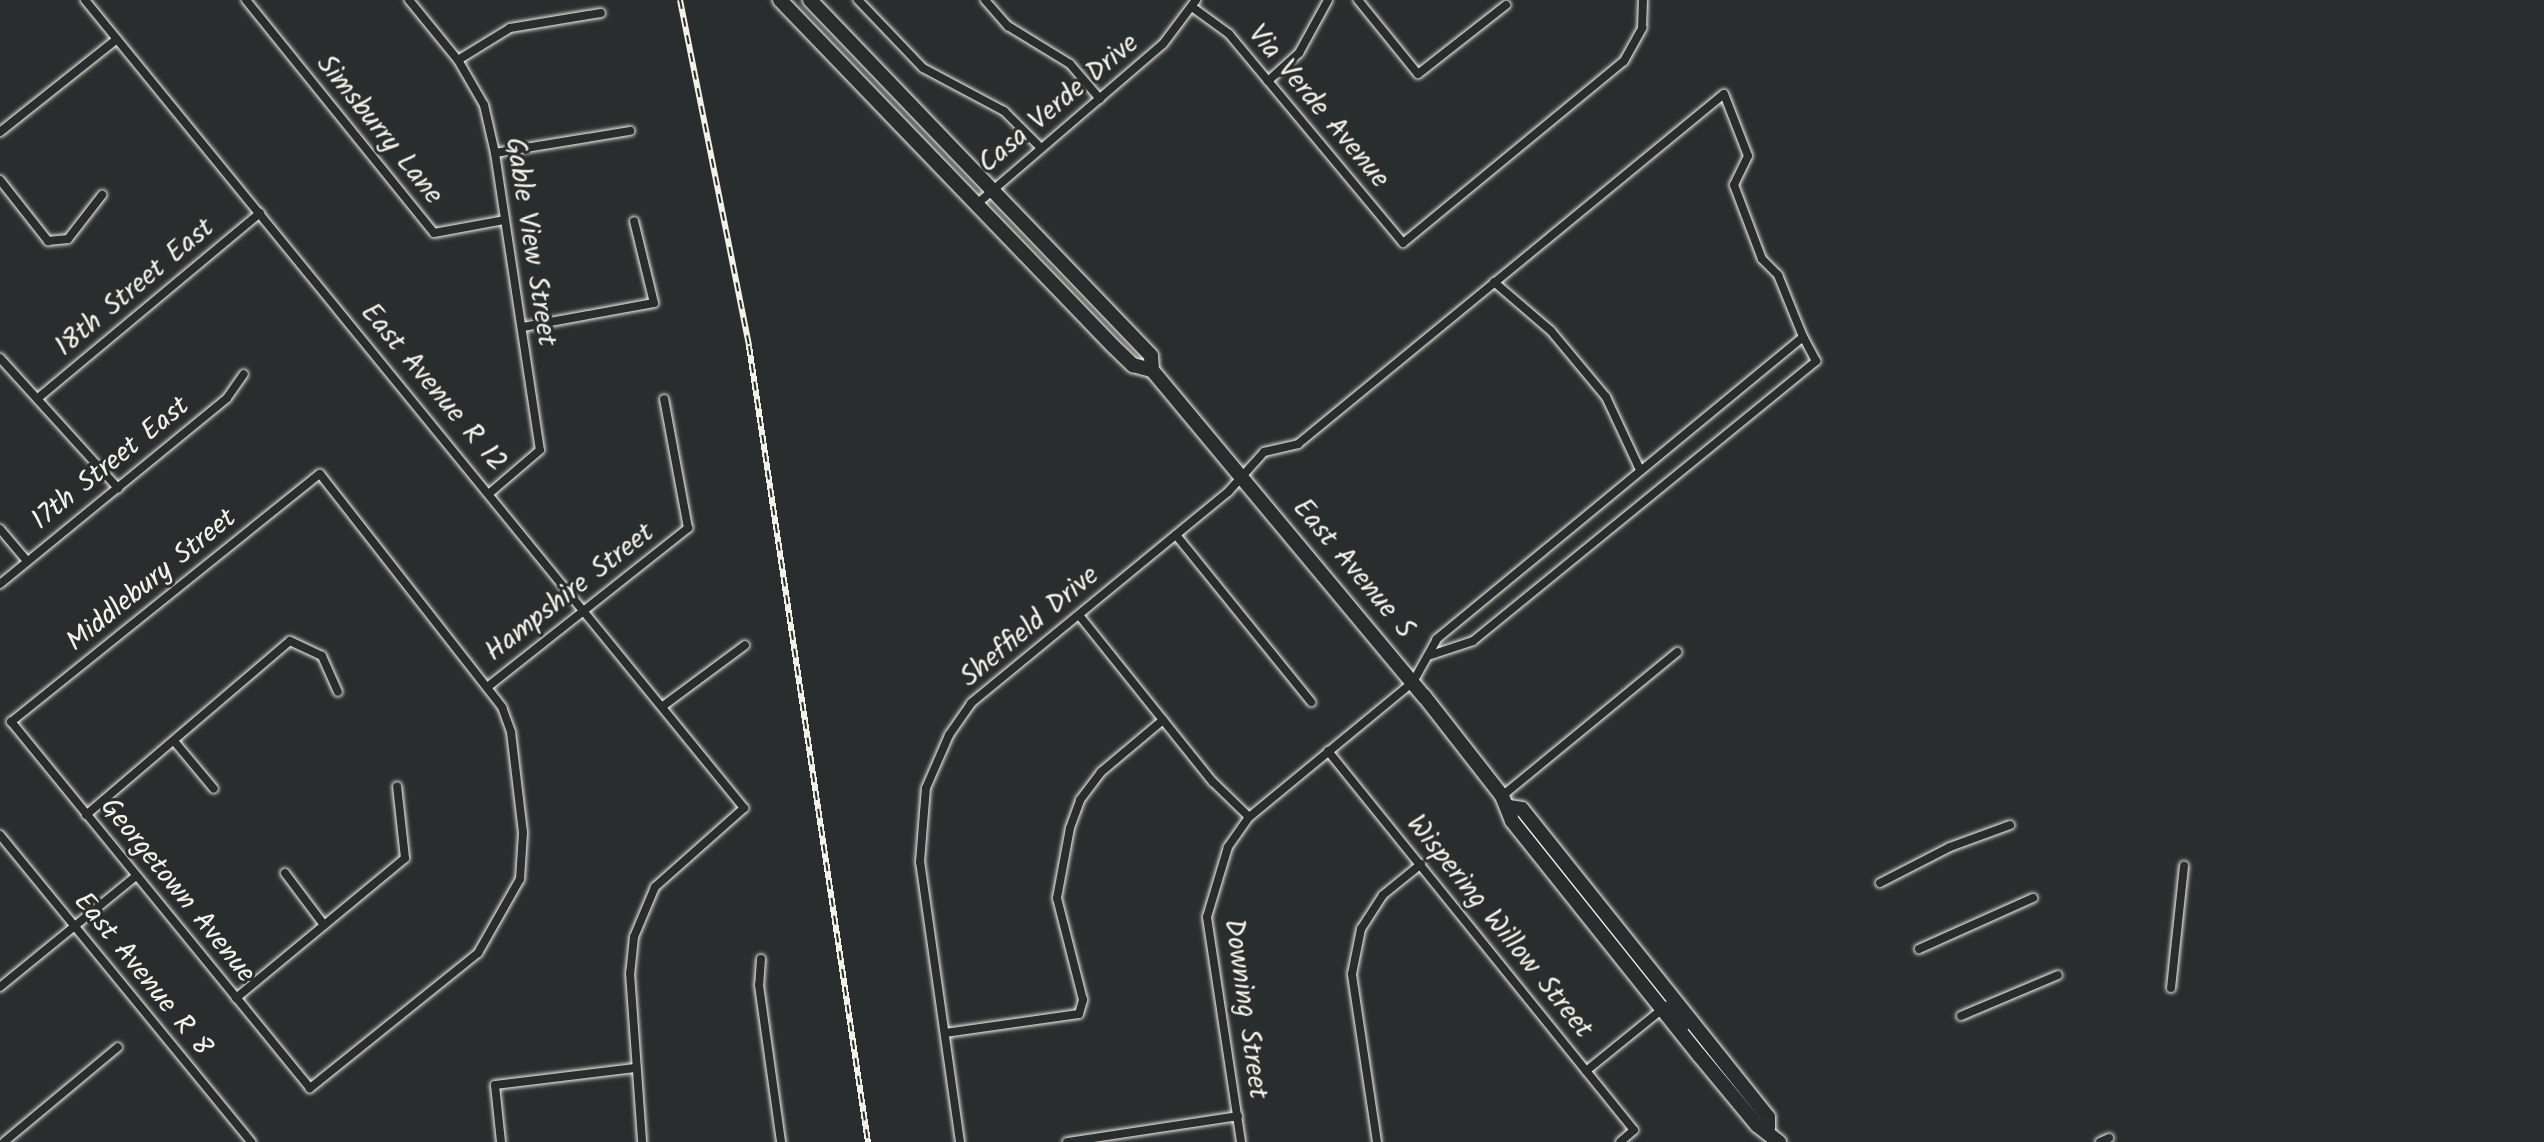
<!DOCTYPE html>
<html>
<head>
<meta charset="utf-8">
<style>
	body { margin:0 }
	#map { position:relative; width:2544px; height:1142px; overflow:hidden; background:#2a2d2e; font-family:Kalam,sans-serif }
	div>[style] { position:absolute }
	.roads { filter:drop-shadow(0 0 2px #f4f1e8) drop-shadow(0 0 2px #f4f1e8) }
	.minor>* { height:8px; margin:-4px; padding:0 4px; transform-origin:4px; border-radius:4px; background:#2a2d2e }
	.primary>* { height:14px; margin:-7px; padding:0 7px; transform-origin:7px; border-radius:7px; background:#2a2d2e }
	.rail>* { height:6px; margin-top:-3px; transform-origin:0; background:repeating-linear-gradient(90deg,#2a2d2e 0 9px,#f4f1e8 0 18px); box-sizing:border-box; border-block:2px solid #f4f1e8 }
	span { translate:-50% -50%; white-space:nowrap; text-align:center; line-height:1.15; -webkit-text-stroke:6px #2a2d2e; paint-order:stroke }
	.street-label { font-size:28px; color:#f4f1e8 }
</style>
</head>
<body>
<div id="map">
	<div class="roads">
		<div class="minor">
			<i style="left:85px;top:0;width:1043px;rotate:50.8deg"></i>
			<i style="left:744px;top:808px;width:119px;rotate:138.4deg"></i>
			<i style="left:655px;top:887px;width:54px;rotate:112.8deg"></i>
			<i style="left:634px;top:937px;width:36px;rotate:96deg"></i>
			<i style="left:630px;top:973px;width:169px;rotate:85.9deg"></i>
			<i style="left:246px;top:0;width:299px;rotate:51.1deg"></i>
			<i style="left:434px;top:233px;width:71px;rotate:-10.5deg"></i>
			<i style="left:409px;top:0;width:77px;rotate:50.8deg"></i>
			<i style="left:458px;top:60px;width:52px;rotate:60deg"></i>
			<i style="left:484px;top:105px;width:49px;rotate:77.1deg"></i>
			<i style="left:495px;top:153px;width:300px;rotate:81.4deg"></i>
			<i style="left:540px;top:450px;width:65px;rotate:139.4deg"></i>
			<i style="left:858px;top:0;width:94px;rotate:46.3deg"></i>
			<i style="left:923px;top:68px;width:92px;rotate:28deg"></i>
			<i style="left:1004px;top:111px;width:51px;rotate:45deg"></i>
			<i style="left:985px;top:0;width:35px;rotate:49deg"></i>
			<i style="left:1008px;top:26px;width:73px;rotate:31.5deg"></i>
			<i style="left:1070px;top:64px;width:46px;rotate:49.4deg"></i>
			<i style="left:1358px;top:0;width:95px;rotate:51deg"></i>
			<i style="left:1418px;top:74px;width:112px;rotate:-38.1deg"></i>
			<i style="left:1192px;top:7px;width:46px;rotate:36.1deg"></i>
			<i style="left:1229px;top:34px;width:272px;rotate:50.2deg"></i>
			<i style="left:1403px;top:243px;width:286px;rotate:-39.5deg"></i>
			<i style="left:1624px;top:61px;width:38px;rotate:-61deg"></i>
			<i style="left:1642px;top:28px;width:28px;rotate:-88deg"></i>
			<i style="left:458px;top:60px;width:61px;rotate:-31.6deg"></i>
			<i style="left:510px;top:28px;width:92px;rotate:-9.4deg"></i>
			<i style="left:1268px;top:81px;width:42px;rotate:-42.1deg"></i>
			<i style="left:1299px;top:53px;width:60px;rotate:-61.3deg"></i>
			<i style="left:0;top:132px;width:149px;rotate:-38.5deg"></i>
			<i style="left:495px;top:153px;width:137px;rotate:-9.3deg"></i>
			<i style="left:0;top:180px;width:78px;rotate:51.8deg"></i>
			<i style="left:48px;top:241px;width:20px;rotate:-6deg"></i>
			<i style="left:68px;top:239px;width:56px;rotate:-52.3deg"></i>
			<i style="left:978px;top:203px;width:244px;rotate:-40.7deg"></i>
			<i style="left:1163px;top:44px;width:55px;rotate:-53.1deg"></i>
			<i style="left:1494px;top:282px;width:75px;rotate:40.7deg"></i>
			<i style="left:1551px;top:331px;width:86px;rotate:50.2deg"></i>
			<i style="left:1606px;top:397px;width:81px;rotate:65deg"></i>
			<i style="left:523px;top:327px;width:133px;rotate:-10.4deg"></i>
			<i style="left:654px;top:303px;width:84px;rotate:-103.7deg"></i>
			<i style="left:0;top:358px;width:176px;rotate:47.8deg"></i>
			<i style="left:38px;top:398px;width:289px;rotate:-39.8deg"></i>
			<i style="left:320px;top:474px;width:296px;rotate:52deg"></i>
			<i style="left:502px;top:707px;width:27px;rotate:70deg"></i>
			<i style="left:511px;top:732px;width:102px;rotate:83.2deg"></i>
			<i style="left:523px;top:833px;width:46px;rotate:93.7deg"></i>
			<i style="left:520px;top:879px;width:85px;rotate:119.6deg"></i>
			<i style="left:478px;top:953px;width:216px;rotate:141.2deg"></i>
			<i style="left:310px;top:1088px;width:473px;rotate:-129.2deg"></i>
			<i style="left:11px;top:722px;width:396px;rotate:-38.8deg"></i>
			<i style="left:0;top:529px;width:42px;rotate:49.8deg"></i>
			<i style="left:1176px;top:535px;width:215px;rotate:51deg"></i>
			<i style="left:0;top:584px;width:293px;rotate:-39.3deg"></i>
			<i style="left:227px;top:398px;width:29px;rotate:-55deg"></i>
			<i style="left:1079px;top:615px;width:214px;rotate:51.3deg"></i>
			<i style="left:1213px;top:782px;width:50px;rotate:44.2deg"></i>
			<i style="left:1431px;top:655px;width:44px;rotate:-18.4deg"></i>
			<i style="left:1473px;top:641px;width:443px;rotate:-39.2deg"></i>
			<i style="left:1816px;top:361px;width:27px;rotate:-118deg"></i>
			<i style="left:490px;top:685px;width:253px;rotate:-38.4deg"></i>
			<i style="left:688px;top:528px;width:131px;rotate:-100.5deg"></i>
			<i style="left:663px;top:706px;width:102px;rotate:-36.6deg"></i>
			<i style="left:174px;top:741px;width:62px;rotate:50.2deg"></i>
			<i style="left:1328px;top:751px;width:487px;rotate:51.1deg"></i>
			<i style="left:1634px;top:1130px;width:18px;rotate:139deg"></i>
			<i style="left:1502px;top:796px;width:227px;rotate:-39.4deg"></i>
			<i style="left:86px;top:815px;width:268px;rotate:-40.5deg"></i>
			<i style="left:290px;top:641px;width:35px;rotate:25deg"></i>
			<i style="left:322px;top:656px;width:39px;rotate:66deg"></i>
			<i style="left:0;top:835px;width:397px;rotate:50.7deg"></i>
			<i style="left:285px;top:873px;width:65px;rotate:53.1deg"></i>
			<i style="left:1880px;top:883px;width:79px;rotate:-27.2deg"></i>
			<i style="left:1950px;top:847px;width:64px;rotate:-20.1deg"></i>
			<i style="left:1919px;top:949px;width:125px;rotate:-24.1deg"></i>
			<i style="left:761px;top:959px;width:26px;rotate:94deg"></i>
			<i style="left:759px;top:985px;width:159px;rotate:82deg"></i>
			<i style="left:0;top:987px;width:176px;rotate:-39.2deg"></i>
			<i style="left:2171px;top:988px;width:123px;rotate:-83.9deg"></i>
			<i style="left:236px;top:998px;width:219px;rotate:-39.6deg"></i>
			<i style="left:405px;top:858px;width:72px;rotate:-96.3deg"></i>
			<i style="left:1961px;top:1016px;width:105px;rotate:-22.9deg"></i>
			<i style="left:945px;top:1033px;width:135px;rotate:-8.1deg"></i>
			<i style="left:1079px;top:1014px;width:15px;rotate:-74deg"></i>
			<i style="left:1083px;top:1000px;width:105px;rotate:-104.3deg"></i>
			<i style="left:1057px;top:898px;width:71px;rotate:-79.5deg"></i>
			<i style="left:1070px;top:828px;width:30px;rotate:-70deg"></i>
			<i style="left:1080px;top:800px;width:35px;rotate:-53deg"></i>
			<i style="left:1101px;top:772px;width:81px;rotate:-40deg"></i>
			<i style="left:1586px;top:1071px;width:103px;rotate:-39.1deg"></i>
			<i style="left:1666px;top:1006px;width:28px;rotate:46deg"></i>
			<i style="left:4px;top:1142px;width:148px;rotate:-39.8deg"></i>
			<i style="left:501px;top:1142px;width:57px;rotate:-96deg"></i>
			<i style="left:495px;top:1085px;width:141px;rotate:-6.9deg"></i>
			<i style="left:960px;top:1142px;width:283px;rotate:-98.1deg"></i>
			<i style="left:920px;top:862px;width:74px;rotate:-85.4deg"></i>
			<i style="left:926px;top:788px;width:58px;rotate:-66.5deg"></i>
			<i style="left:949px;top:735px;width:39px;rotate:-55deg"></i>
			<i style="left:971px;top:703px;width:333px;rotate:-39.4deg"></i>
			<i style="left:1228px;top:492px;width:54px;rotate:-48deg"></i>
			<i style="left:1264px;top:452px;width:35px;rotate:-13deg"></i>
			<i style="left:1298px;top:444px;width:551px;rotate:-39.41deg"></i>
			<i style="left:1724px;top:94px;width:66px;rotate:68.8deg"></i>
			<i style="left:1748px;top:156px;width:32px;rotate:116deg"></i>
			<i style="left:1734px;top:185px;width:79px;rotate:69.3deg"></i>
			<i style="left:1762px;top:259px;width:23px;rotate:45deg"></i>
			<i style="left:1778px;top:275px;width:67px;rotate:68deg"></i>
			<i style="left:1803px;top:337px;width:475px;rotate:140.5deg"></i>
			<i style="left:1437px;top:639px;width:49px;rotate:119.2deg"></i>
			<i style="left:1413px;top:682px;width:212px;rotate:140.5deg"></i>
			<i style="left:1249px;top:817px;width:37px;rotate:125deg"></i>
			<i style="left:1228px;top:847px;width:73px;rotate:106.7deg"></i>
			<i style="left:1207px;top:917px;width:228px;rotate:81.4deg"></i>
			<i style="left:1067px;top:1142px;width:173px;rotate:-8.6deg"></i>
			<i style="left:1377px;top:1142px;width:170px;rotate:-98.5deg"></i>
			<i style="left:1352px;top:974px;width:46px;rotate:-78.7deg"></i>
			<i style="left:1361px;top:929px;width:40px;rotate:-57.1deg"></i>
			<i style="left:1383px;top:895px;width:49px;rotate:-39.2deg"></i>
			<i style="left:2100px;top:1142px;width:10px;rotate:-24deg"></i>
		</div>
		<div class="primary">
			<i style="left:780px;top:0;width:480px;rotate:46.1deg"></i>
			<i style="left:1113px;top:346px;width:28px;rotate:44deg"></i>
			<i style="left:1133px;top:365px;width:20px;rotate:15deg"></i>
			<i style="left:1152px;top:370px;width:425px;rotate:50.2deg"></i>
			<i style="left:1424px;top:696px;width:127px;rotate:52deg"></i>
			<i style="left:1502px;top:796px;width:27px;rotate:68deg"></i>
			<i style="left:1512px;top:821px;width:300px;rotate:51.4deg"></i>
			<i style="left:1699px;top:1055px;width:91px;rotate:50.4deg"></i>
			<i style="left:1757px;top:1125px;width:28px;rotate:38deg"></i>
			<i style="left:810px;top:0;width:493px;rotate:46.2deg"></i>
			<i style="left:1151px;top:356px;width:14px;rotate:86deg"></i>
			<i style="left:1509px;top:807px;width:13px;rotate:9deg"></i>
			<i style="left:1522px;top:809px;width:394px;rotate:51.4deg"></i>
			<i style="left:1768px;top:1117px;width:11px;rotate:90deg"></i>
		</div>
	</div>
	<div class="rail">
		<i style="left:680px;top:0;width:353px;rotate:78.7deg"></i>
		<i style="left:749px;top:346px;width:805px;rotate:81.5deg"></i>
	</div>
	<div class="street-label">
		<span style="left:1059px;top:104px;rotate:-40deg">Casa Verde Drive</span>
		<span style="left:1318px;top:107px;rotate:50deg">Via Verde Avenue</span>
		<span style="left:379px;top:130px;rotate:51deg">Simsburry Lane</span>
		<span style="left:530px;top:242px;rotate:81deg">Gable View Street</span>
		<span style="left:135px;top:288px;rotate:-40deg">18th Street East</span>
		<span style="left:433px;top:388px;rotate:50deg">East Avenue R 12</span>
		<span style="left:111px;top:464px;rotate:-39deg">17th Street East</span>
		<span style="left:1353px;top:569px;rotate:50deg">East Avenue S</span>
		<span style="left:152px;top:581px;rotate:-39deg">Middlebury Street</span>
		<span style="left:570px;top:593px;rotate:-38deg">Hampshire Street</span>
		<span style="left:1030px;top:627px;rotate:-40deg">Sheffield Drive</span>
		<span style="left:177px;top:891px;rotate:51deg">Georgetown Avenue</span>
		<span style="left:1499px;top:927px;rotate:51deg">Wispering Willow Street</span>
		<span style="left:142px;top:975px;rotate:51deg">East Avenue R 8</span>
		<span style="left:1245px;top:1009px;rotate:82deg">Downing Street</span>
	</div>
</div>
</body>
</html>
